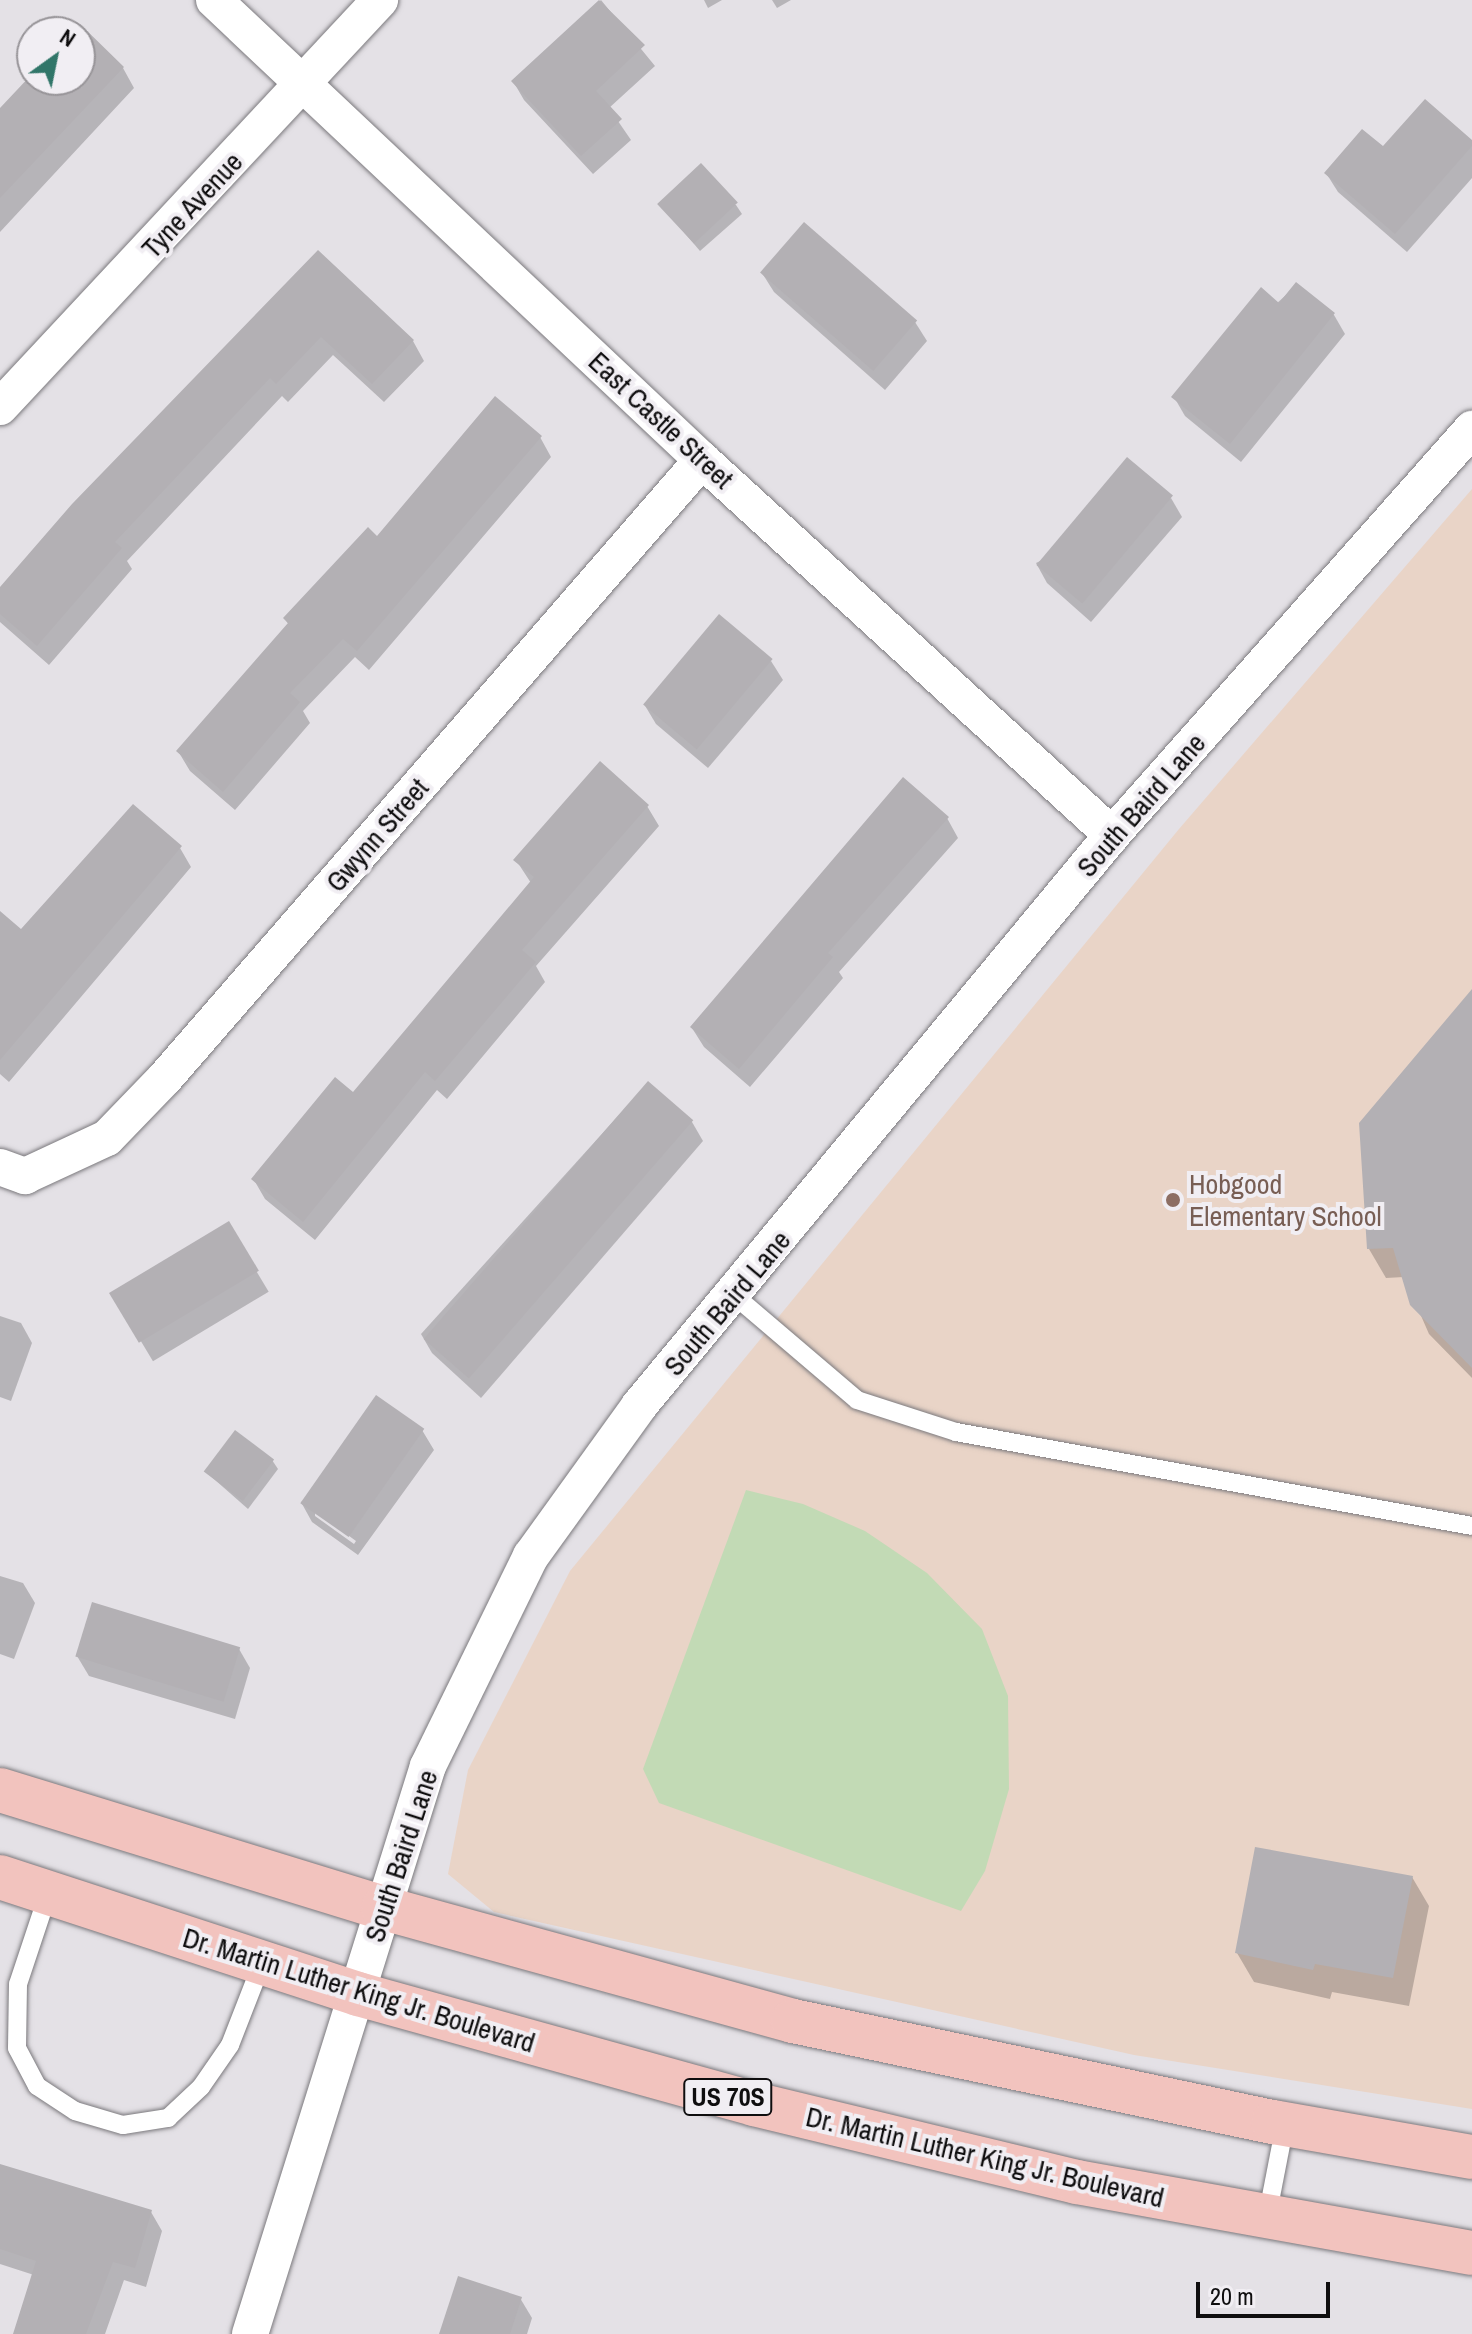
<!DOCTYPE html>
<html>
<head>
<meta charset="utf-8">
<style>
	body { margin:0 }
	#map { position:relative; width:1472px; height:2334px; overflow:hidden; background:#e4e1e6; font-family:"Archivo Narrow",sans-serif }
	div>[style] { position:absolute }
	.education>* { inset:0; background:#e9d4c7 }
	.green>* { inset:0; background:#c2dab5 }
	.shadow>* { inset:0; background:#0003; transform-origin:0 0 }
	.building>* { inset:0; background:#b3b0b4; transform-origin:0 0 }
	.roads { filter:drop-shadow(0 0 2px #7b797d) drop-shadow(0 0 2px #7b797d) }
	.lane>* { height:18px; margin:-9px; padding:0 9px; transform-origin:9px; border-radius:9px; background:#fff }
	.street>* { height:36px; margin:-18px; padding:0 18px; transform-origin:18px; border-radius:18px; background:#fff }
	.primary>* { height:44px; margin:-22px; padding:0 22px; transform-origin:22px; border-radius:22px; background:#f2c3be }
	.dots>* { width:22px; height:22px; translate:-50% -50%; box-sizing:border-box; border:4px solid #f1eef3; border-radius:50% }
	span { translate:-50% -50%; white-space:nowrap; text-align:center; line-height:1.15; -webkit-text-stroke:8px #f1eef3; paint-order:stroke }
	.shield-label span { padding:2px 6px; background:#f1eef3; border:2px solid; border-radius:6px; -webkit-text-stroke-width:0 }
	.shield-label { font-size:26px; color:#0f0e0f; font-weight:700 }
	.street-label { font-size:28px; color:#0f0e0f }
	.education-label { font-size:28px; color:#785e54 }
	.left { translate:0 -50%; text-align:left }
	.north { position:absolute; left:16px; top:16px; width:80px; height:80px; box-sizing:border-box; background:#f1eef3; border:2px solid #979498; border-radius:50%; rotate:33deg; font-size:22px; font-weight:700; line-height:32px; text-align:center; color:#0f0e0f }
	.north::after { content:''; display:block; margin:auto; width:28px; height:36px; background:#317669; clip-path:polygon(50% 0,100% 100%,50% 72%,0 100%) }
	.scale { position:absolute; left:1196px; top:2282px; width:134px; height:36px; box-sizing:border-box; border:4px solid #0f0e0f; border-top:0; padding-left:10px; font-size:24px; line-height:28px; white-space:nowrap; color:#0f0e0f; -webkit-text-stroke:6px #f1eef3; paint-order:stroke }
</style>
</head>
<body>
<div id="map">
	<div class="education">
		<i style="clip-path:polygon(1472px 489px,1472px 2109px,1134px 2055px,494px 1912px,448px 1874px,468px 1770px,570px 1571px,1179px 829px)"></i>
	</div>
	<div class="green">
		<i style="clip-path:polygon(746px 1490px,803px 1504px,865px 1531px,927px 1573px,982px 1629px,1008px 1696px,1009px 1789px,985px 1871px,961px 1911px,659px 1803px,643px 1769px)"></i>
	</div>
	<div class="shadow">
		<i style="clip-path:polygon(601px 0,655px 66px,609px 108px,631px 140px,593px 174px,524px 100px,513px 81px)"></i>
		<i style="clip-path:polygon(704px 0,722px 0,708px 8px)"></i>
		<i style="clip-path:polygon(772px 0,791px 0,777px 8px)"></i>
		<i style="clip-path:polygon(80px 27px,123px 68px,134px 88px,0 232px,0 114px,32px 79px,80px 80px,80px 32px,75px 32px)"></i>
		<i style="clip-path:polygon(1472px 143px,1472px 178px,1407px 252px,1338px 192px,1326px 173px)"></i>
		<i style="clip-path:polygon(659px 203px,736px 205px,742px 214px,700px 251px)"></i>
		<i style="clip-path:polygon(318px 253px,413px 341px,424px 361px,384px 402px,333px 355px,288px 402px,282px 396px,127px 561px,132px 569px,49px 665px,0 622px,0 590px)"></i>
		<i style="clip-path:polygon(762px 273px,915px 322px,927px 341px,885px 390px,774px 292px)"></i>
		<i style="clip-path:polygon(1297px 285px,1334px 315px,1345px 334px,1241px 462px,1185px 416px,1174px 397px)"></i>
		<i style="clip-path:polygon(540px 437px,551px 457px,369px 670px,355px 657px,303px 711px,310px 723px,235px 810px,190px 771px,178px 751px,289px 625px,285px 619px,377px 538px)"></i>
		<i style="clip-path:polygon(1171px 498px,1182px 517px,1091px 622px,1047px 583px,1036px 563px)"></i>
		<i style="clip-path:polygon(771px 661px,783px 680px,708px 768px,656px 724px,644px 704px)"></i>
		<i style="clip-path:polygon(647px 806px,659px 826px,536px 966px,545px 982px,447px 1099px,437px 1090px,315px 1240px,265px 1199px,254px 1180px,354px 1094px,531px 883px,516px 860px)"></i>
		<i style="clip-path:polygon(947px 818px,958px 838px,839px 972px,843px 978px,750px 1087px,704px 1047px,692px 1028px)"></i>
		<i style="clip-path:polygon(180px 848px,191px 867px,9px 1082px,0 1074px,0 913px,22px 932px)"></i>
		<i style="clip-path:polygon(1472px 1013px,1472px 1378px,1429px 1334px,1404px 1277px,1386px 1278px,1369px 1249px)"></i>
		<i style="clip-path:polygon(648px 1083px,692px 1122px,703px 1141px,481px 1398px,432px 1353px,421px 1334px)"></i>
		<i style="left:228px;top:1224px;width:79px;height:135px;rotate:59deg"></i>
		<i style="clip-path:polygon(0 1316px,21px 1323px,32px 1343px,11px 1401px,0 1397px)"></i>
		<i style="clip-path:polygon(evenodd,422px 1430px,434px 1450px,358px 1555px,312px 1522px,301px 1502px,422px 1430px,315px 1511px,356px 1541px,354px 1544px,315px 1516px,315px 1511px)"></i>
		<i style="clip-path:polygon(272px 1460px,278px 1469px,248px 1509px,206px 1472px)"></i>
		<i style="clip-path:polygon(0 1576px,23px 1583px,35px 1603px,14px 1659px,0 1654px)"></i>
		<i style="clip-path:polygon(239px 1649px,250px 1668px,235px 1719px,89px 1676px,77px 1656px)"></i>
		<i style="clip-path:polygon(1412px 1877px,1429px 1906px,1409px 2006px,1332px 1992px,1330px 1999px,1254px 1982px,1237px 1953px)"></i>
		<i style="clip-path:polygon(0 2167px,151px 2212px,162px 2231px,146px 2287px,124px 2280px,105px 2334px,15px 2334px,34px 2275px,0 2264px)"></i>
		<i style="clip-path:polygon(520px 2298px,532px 2318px,527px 2334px,441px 2334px)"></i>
	</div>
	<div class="building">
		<i style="clip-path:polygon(599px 0,645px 45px,596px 91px,622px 119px,581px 156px,511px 81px)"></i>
		<i style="clip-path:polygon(80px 24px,124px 67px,0 198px,0 108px,32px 74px,32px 80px,80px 80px,80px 32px,72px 32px)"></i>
		<i style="clip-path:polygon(1425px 99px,1472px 140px,1472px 146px,1395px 234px,1324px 173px,1362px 129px,1383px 146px)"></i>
		<i style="left:701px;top:163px;width:54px;height:60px;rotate:47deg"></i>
		<i style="left:804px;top:222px;width:150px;height:67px;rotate:41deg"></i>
		<i style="clip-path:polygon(318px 250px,414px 340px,372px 384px,321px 337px,276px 384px,270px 378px,115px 542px,122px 548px,37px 646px,0 614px,0 587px,72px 504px)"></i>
		<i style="clip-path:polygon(1296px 282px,1335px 313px,1230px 444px,1171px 397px,1261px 287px,1279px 303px)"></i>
		<i style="clip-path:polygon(495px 396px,542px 436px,357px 651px,343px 639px,290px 693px,300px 702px,223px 792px,176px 751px,288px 623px,283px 618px,368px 527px,377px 536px)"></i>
		<i style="left:1127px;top:457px;width:60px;height:141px;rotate:40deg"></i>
		<i style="left:719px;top:614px;width:70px;height:118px;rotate:40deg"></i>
		<i style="clip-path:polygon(600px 761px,649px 805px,522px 950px,536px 962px,435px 1081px,425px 1072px,303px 1222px,251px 1179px,335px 1077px,353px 1092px,534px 877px,513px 860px)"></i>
		<i style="clip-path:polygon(903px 777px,949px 817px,828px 953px,833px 957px,739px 1069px,690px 1027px)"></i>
		<i style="clip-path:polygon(133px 804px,182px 846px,0 1060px,0 911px,21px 929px)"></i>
		<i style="clip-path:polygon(1472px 989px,1472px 1368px,1410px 1305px,1393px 1248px,1367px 1249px,1359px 1123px)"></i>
		<i style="left:648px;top:1081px;width:60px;height:342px;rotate:41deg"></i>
		<i style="left:229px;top:1221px;width:58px;height:140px;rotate:59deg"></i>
		<i style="left:376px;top:1395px;width:59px;height:132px;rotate:35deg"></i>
		<i style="left:235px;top:1430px;width:49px;height:52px;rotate:37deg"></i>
		<i style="left:92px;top:1602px;width:155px;height:57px;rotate:17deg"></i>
		<i style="clip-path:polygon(1255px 1847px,1413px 1876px,1393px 1978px,1315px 1964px,1313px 1970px,1235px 1953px)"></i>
		<i style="clip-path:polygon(0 2164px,152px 2210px,135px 2268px,113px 2262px,86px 2334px,13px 2334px,36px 2261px,0 2249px)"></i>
		<i style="clip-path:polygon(458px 2276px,522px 2297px,510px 2334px,439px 2334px)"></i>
	</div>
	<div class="roads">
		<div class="lane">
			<i style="left:735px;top:1296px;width:160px;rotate:40.4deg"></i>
			<i style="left:857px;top:1400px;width:104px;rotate:17.9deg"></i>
			<i style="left:956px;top:1432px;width:524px;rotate:10.32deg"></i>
			<i style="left:48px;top:1894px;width:95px;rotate:108.4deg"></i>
			<i style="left:18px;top:1984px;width:64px;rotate:90.9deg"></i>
			<i style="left:17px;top:2048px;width:43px;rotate:62.2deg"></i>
			<i style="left:37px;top:2086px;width:45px;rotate:33.3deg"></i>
			<i style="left:75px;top:2111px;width:50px;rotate:16.3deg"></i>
			<i style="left:123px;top:2125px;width:46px;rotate:-8.8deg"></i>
			<i style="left:168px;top:2118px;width:45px;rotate:-43.2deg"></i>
			<i style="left:201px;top:2087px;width:51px;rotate:-55.4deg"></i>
			<i style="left:230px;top:2045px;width:88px;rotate:-68.7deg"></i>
			<i style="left:1267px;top:2217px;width:95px;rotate:-79deg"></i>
		</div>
		<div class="street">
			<i style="left:214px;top:0;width:671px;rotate:43.31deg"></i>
			<i style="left:702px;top:460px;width:556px;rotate:42.45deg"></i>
			<i style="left:0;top:407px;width:557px;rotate:-46.96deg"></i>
			<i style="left:0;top:1167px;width:27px;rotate:20deg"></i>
			<i style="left:25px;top:1176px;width:90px;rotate:-24.9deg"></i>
			<i style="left:107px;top:1138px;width:83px;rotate:-46deg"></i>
			<i style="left:165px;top:1078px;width:819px;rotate:-49.01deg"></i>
			<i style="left:250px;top:2334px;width:595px;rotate:-72.6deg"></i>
			<i style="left:428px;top:1766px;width:234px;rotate:-63.9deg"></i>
			<i style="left:531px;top:1556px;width:185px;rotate:-54.2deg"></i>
			<i style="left:639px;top:1406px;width:741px;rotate:-50.36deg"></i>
			<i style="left:1112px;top:835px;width:543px;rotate:-48.44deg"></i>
		</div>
		<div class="primary">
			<i style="left:0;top:1790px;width:401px;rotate:17.1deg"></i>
			<i style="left:383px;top:1908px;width:425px;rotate:15.4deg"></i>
			<i style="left:793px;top:2021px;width:491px;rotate:11.9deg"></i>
			<i style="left:1273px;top:2122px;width:202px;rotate:10deg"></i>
			<i style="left:0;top:1877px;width:377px;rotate:18.1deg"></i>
			<i style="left:358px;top:1994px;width:411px;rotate:15.5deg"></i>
			<i style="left:754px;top:2104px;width:332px;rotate:13.6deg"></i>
			<i style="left:1077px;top:2182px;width:401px;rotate:10.2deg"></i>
		</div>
	</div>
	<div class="dots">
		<i style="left:1173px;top:1200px;background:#8d6e63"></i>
	</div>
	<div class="shield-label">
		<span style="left:728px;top:2097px">US 70S</span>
	</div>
	<div class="street-label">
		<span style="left:192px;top:205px;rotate:-47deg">Tyne Avenue</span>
		<span style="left:661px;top:420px;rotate:43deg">East Castle Street</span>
		<span style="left:1141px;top:805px;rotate:-49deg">South Baird Lane</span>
		<span style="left:377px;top:835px;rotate:-49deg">Gwynn Street</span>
		<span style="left:727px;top:1303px;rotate:-50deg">South Baird Lane</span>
		<span style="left:401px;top:1856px;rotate:-72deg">South Baird Lane</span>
		<span style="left:359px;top:1990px;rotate:17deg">Dr. Martin Luther King Jr. Boulevard</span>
		<span style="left:985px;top:2157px;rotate:13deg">Dr. Martin Luther King Jr. Boulevard</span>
	</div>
	<div class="education-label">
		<span class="left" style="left:1189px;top:1200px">Hobgood<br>Elementary School</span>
	</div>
	<div class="north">N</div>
	<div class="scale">20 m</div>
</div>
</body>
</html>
